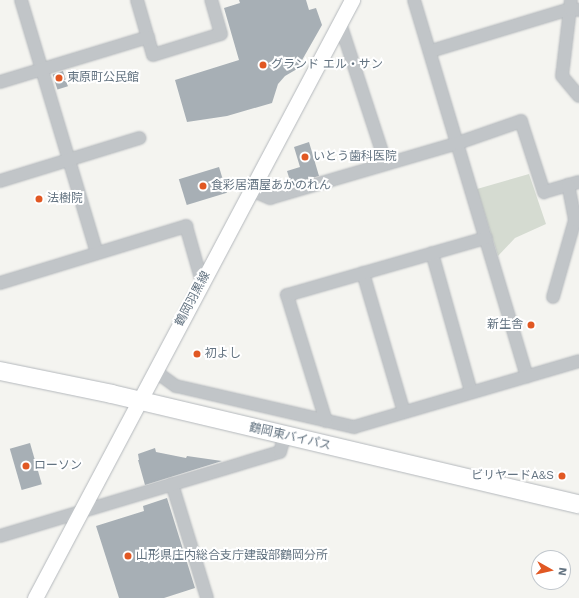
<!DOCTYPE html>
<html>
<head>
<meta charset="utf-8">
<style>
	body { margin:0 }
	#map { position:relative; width:579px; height:598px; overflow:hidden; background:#f4f4f0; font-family:"Work Sans","Noto Sans JP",sans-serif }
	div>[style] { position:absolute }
	.green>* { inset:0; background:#d5dbd1 }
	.building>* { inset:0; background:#a7afb5; transform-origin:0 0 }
	.roads { filter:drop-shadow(0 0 1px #b4b8bc) drop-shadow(0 0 1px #b4b8bc) }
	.minor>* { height:12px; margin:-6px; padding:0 6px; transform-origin:6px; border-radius:6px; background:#c1c5c8 }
	.major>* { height:15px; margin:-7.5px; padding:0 7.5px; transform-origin:7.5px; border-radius:7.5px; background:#fff }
	.highway>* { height:18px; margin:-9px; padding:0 9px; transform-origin:9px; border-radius:9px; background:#fff }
	.dots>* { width:11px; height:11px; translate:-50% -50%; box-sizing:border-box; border:2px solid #fff; border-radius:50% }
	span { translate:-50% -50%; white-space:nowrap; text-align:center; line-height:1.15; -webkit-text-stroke:4px #fff; paint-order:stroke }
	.poi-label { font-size:12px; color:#637381 }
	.left { translate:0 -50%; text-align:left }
	.right { translate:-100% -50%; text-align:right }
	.street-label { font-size:12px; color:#637381 }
	.north { position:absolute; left:531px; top:550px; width:40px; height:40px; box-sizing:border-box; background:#fff; border:1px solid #c1c7cd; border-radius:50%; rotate:98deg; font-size:11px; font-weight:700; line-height:16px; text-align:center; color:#637381 }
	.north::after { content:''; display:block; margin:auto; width:14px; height:18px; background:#e15823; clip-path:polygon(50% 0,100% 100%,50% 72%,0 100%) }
</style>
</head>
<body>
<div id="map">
	<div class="green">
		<i style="clip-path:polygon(529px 174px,546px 224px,515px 238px,498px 256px,477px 189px)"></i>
	</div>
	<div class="building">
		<i style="clip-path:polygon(239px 0,306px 0,309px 10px,316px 8px,322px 25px,297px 69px,285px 76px,278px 84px,272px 103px,227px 116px,187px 122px,175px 80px,239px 60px,224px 8px,240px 3px)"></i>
		<i style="left:63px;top:71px;width:16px;height:11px;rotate:72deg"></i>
		<i style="clip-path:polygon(309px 142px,319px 176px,291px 184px,287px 171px,300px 167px,294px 147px)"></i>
		<i style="left:219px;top:167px;width:27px;height:42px;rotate:73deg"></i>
		<i style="left:30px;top:443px;width:43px;height:21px;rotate:74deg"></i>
		<i style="clip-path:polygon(155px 448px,156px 452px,186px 458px,187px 456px,222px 461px,145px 485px,138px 460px,139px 460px,138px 454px)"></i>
		<i style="clip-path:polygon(167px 498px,195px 588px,164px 598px,119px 598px,96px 526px,144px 511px,143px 506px)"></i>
	</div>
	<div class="roads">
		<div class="minor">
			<i style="left:21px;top:0;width:264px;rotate:73.3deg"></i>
			<i style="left:137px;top:0;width:57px;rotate:73.8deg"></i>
			<i style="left:153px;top:55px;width:71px;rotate:-17.2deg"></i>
			<i style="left:221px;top:34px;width:35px;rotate:-106deg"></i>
			<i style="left:414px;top:0;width:393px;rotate:73.3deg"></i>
			<i style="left:579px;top:10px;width:9px;rotate:-174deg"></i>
			<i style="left:570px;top:9px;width:67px;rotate:96.8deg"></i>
			<i style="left:562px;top:76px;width:26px;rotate:50deg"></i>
			<i style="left:340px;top:23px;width:148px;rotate:71.9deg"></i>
			<i style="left:431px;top:51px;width:145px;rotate:-16.8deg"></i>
			<i style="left:570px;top:9px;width:9px;rotate:-84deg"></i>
			<i style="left:0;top:82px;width:155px;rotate:-16.9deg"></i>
			<i style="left:0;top:181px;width:146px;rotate:-17.1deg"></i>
			<i style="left:251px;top:190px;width:21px;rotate:23deg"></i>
			<i style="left:270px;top:198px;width:196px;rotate:-16.3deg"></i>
			<i style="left:458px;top:143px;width:67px;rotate:-19.2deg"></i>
			<i style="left:521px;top:121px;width:75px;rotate:72.1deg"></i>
			<i style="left:544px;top:192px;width:36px;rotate:-16deg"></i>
			<i style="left:432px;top:253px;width:144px;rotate:74.3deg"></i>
			<i style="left:363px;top:273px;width:145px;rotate:73.6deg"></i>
			<i style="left:0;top:283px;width:195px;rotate:-17deg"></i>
			<i style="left:186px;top:226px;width:58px;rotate:74.1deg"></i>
			<i style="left:553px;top:297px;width:80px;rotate:-74.1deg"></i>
			<i style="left:575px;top:220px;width:36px;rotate:-101deg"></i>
			<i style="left:155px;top:371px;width:26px;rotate:36deg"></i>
			<i style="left:176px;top:386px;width:183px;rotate:13deg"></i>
			<i style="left:354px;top:427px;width:234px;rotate:-16.3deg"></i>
			<i style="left:326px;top:421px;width:132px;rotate:-107.2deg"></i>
			<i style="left:287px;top:295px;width:207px;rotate:-16deg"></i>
			<i style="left:172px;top:484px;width:119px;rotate:72.9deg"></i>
			<i style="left:0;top:536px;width:292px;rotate:-16.7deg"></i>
			<i style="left:280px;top:452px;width:18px;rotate:-74deg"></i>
		</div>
		<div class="major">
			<i style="left:35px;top:598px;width:677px;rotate:-62.07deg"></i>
		</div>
		<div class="highway">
			<i style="left:0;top:371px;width:114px;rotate:11.6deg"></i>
			<i style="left:112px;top:394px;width:480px;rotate:13.3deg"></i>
		</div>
	</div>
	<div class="dots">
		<i style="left:263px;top:65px;background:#e15823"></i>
		<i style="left:59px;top:78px;background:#e15823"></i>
		<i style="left:305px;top:157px;background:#e15823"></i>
		<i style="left:203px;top:186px;background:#e15823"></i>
		<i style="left:39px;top:199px;background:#e15823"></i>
		<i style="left:531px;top:325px;background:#e15823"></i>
		<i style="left:197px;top:354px;background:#e15823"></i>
		<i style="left:26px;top:466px;background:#e15823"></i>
		<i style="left:562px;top:476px;background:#e15823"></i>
		<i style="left:128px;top:556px;background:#e15823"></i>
	</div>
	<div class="poi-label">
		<span class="left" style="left:271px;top:65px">グランド エル・サン</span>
		<span class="left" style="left:67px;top:78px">東原町公民館</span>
		<span class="left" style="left:313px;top:157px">いとう歯科医院</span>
		<span class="left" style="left:211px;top:186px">食彩居酒屋あかのれん</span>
		<span class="left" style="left:47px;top:199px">法樹院</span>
		<span class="right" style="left:523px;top:325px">新生舎</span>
		<span class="left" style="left:205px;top:354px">初よし</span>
		<span class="left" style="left:34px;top:466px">ローソン</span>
		<span class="right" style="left:554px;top:476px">ビリヤードA&amp;S</span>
		<span class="left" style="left:136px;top:556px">山形県庄内総合支庁建設部鶴岡分所</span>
	</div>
	<div class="street-label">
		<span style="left:193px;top:299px;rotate:-62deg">鶴岡羽黒線</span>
		<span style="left:290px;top:437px;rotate:13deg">鶴岡東バイパス</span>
	</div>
	<div class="north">N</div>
</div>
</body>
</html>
